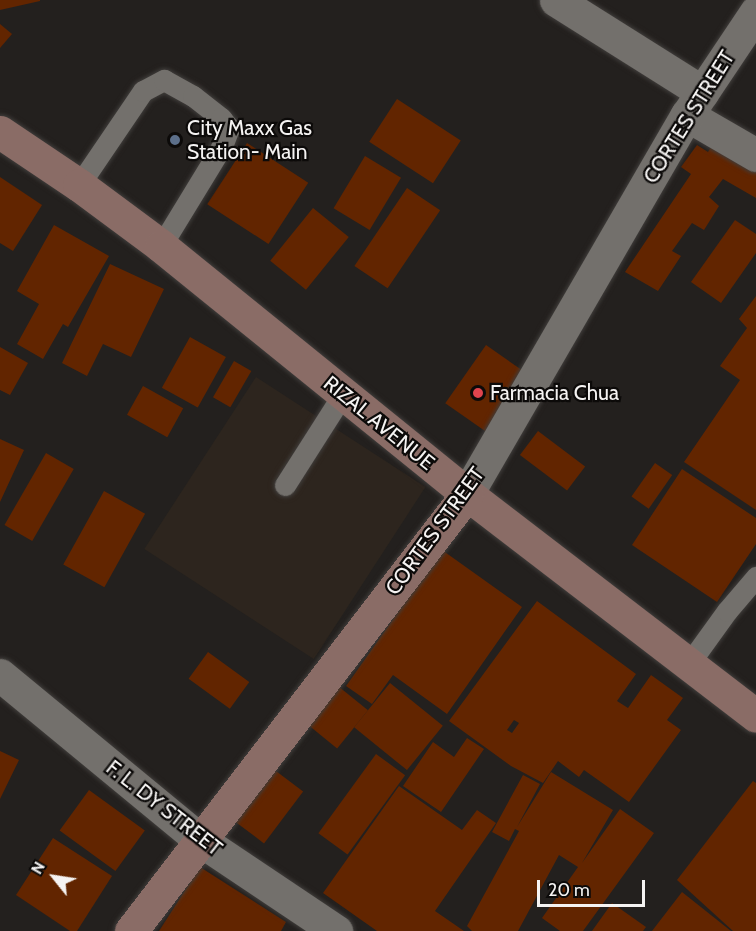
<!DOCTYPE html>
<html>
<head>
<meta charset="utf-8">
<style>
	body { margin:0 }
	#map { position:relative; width:756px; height:931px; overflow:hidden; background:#23201e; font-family:Cabin,sans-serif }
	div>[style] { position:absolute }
	.built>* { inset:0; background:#2d251e; transform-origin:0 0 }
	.building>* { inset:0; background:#622500; transform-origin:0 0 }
	.roads { filter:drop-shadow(0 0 2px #403d3b) drop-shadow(0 0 2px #403d3b) }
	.lane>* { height:21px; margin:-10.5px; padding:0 10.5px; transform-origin:10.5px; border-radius:10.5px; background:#73706c }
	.street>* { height:33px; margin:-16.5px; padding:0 16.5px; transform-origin:16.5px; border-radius:16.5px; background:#73706c }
	.secondary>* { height:33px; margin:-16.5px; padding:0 16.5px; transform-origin:16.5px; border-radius:16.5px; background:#8a6c66 }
	.dots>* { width:16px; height:16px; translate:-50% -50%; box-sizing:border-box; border:3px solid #0c0a09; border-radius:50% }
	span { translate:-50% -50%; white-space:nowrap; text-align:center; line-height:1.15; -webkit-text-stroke:4.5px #0c0a09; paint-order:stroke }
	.street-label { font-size:21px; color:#f5f3f2 }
	.poi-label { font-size:21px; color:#f5f3f2 }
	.left { translate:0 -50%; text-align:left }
	.north { position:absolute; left:24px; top:847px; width:60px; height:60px; -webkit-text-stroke:4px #0c0a09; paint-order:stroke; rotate:300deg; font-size:16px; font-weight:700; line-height:24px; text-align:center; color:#f5f3f2 }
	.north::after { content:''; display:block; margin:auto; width:21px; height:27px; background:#f5f3f2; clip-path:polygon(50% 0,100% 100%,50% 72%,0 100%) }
	.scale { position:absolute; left:537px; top:880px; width:108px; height:27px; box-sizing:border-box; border:3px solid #f5f3f2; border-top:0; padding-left:8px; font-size:18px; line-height:21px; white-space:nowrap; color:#f5f3f2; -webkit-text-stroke:4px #0c0a09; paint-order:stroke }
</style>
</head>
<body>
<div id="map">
	<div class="built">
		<i style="left:256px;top:377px;width:202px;height:205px;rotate:33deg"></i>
	</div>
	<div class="building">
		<i style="clip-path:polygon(0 0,40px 0,40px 1px,0 10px)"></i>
		<i style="clip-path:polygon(0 24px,12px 34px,0 48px)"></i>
		<i style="left:397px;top:99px;width:76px;height:51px;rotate:33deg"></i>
		<i style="left:247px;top:143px;width:73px;height:73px;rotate:33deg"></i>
		<i style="clip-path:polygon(713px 144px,756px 167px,756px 198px,723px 179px,709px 197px,719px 206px,704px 230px,692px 223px,672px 251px,681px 256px,658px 291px,625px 272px,691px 174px,681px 167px,697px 145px,708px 152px)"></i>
		<i style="left:365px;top:156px;width:42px;height:61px;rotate:31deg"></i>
		<i style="clip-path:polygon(0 177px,42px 205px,13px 251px,0 243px)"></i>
		<i style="left:407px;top:188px;width:40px;height:94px;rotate:34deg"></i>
		<i style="left:313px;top:208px;width:46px;height:68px;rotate:39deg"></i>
		<i style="clip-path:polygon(735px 220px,756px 234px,756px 253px,721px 303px,691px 282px)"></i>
		<i style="clip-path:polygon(54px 225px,109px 256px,68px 327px,63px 324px,43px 359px,17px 344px,39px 304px,17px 291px)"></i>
		<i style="clip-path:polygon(110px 264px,164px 289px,131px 357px,103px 344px,87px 376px,62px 363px)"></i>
		<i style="clip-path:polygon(756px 296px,756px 510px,684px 462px,740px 380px,720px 366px,747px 328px,739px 319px)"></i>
		<i style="left:190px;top:337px;width:41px;height:58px;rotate:29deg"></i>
		<i style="left:486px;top:345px;width:49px;height:71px;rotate:35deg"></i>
		<i style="clip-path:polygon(0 347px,28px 363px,10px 395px,0 390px)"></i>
		<i style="left:234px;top:361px;width:20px;height:42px;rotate:30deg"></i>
		<i style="left:143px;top:386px;width:46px;height:33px;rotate:29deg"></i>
		<i style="left:538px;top:431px;width:59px;height:30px;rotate:37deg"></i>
		<i style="clip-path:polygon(0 439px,24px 450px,0 502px)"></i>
		<i style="left:46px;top:453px;width:32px;height:83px;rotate:30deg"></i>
		<i style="left:655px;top:463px;width:21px;height:41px;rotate:35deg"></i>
		<i style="clip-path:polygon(682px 469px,756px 518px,756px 544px,717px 602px,632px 545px)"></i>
		<i style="left:104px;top:491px;width:47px;height:84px;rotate:29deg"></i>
		<i style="clip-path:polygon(442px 550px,522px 607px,447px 714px,393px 675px,372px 704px,346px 686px)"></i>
		<i style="clip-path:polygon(evenodd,537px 601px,636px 674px,617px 701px,628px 708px,651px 675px,683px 698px,667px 720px,681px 730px,629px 802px,584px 770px,579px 777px,558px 761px,543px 783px,511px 766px,449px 721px,537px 601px,514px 720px,519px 723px,512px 733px,507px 730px,514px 720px)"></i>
		<i style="left:208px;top:652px;width:51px;height:33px;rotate:36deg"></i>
		<i style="left:333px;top:682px;width:45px;height:49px;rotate:39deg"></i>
		<i style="left:390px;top:683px;width:68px;height:57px;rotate:39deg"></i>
		<i style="clip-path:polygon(467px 738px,484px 749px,441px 812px,403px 786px,433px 742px,454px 757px)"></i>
		<i style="clip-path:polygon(0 751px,19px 760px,0 799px)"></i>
		<i style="left:376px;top:754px;width:36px;height:98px;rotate:36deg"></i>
		<i style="left:268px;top:765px;width:44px;height:65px;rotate:37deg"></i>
		<i style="clip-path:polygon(551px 772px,613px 810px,582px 863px,620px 809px,654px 833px,583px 931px,560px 931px,542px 918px,578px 867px,559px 855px,518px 931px,472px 931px,467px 926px,519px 831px,515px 829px,509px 841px,492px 832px,523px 775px,540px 784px,517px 827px)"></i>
		<i style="clip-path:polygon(753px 781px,756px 783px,756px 931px,733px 931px,677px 880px)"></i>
		<i style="clip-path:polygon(399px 786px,462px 830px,477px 810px,496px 823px,435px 911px,464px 931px,377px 931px,323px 893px)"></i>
		<i style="left:89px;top:790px;width:69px;height:50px;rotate:36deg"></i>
		<i style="clip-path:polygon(53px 838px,112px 876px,77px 931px,70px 931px,16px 895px)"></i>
		<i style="clip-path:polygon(200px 867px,286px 922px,281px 931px,159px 931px)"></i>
		<i style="clip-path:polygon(682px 892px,731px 931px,652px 931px)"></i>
		<i style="clip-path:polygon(612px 903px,646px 927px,643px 931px,592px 931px)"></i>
	</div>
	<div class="roads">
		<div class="lane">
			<i style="left:79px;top:185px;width:114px;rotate:-55.8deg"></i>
			<i style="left:143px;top:91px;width:24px;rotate:-28deg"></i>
			<i style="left:164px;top:80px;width:33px;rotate:29deg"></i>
			<i style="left:193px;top:96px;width:36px;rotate:38deg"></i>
			<i style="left:221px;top:118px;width:13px;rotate:51deg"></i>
			<i style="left:229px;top:128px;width:19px;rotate:111deg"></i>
			<i style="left:222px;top:146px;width:117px;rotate:121.4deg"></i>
			<i style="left:285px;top:485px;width:108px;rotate:-57.5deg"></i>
			<i style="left:688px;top:665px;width:67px;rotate:-54.2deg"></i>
			<i style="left:727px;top:611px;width:45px;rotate:-49.5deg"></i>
		</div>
		<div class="street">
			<i style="left:556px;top:0;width:173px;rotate:32.2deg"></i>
			<i style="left:687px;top:115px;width:80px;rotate:30.1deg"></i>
			<i style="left:467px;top:494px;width:438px;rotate:-59.9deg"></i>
			<i style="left:687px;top:115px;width:124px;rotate:-56.2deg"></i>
			<i style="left:0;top:675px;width:259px;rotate:39.5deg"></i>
			<i style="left:200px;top:840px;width:164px;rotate:33.8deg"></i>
		</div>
		<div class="secondary">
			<i style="left:0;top:132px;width:95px;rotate:33.9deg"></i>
			<i style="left:79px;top:185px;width:102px;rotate:36.6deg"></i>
			<i style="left:161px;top:246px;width:394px;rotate:39deg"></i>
			<i style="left:467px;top:494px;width:364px;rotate:37.5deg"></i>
			<i style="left:131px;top:931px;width:551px;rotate:-52.44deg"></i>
		</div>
	</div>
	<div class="dots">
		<i style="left:175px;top:140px;background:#5c6f8a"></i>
		<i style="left:478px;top:393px;background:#e0444e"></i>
	</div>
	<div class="street-label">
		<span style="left:689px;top:117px;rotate:-58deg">CORTES STREET</span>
		<span style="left:379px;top:423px;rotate:39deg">RIZAL AVENUE</span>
		<span style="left:435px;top:531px;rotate:-54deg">CORTES STREET</span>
		<span style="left:164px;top:808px;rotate:38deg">F. L. DY STREET</span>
	</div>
	<div class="poi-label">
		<span class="left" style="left:187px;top:140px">City Maxx Gas<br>Station- Main</span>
		<span class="left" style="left:490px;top:393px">Farmacia Chua</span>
	</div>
	<div class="north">N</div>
	<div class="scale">20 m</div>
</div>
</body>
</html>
